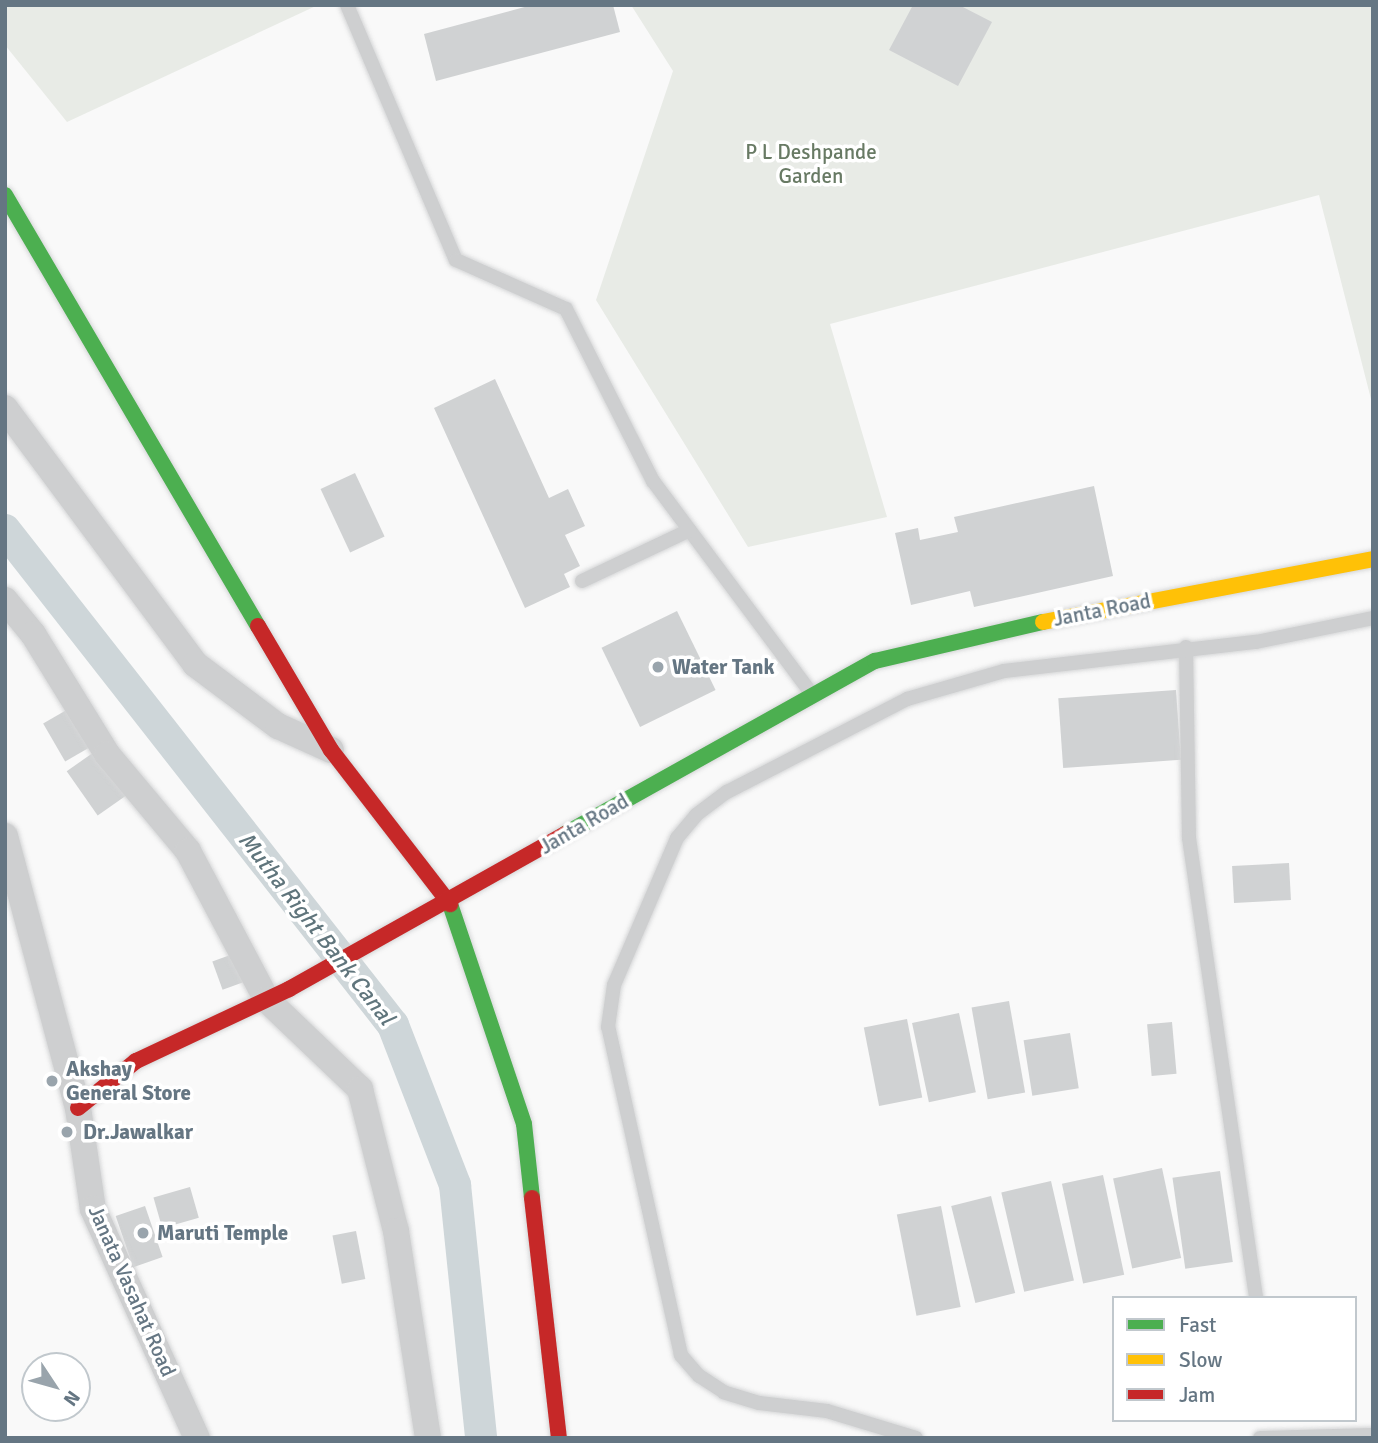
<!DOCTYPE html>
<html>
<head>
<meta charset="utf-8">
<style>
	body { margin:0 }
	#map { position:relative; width:1378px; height:1443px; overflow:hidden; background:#f9f9f9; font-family:Signika,sans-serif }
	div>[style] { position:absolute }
	.green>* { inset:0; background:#e8ebe6 }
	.canal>* { height:32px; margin:-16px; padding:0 16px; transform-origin:16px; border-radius:16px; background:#ced6d9 }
	.building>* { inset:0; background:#d0d2d3; transform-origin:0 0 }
	.roads { filter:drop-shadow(0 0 2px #d5d6d7) drop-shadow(0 0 2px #d5d6d7) }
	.lane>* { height:14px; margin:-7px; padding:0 7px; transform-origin:7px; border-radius:7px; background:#cecfd0 }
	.street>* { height:26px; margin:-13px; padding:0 13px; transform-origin:13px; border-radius:13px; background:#cecfd0 }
	.fast>* { height:16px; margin:-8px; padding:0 8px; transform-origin:8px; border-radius:8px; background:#4caf50 }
	.slow>* { height:16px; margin:-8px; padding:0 8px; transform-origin:8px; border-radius:8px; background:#ffc107 }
	.jam>* { height:16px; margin:-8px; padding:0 8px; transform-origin:8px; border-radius:8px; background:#c62828 }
	.dots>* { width:19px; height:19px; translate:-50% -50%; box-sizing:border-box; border:4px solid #fff; border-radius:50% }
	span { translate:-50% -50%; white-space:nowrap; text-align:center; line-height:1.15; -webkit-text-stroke:7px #fff; paint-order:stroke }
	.park-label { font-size:21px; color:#687a64 }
	.street-label { font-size:21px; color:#657683 }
	.poi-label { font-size:21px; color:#657683; font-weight:700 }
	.left { translate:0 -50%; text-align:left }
	.water-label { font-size:23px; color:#60757c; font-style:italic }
	.frame { position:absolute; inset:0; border:7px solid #657683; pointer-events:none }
	.legend { position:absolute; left:1112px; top:1296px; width:245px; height:126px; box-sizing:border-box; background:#fff; border:2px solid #c1c8cd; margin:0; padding:9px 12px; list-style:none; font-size:21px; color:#657683 }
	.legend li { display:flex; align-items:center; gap:14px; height:35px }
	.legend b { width:35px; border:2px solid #c1c8cd }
	.north { position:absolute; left:21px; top:1352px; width:70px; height:70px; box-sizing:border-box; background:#fff; border:2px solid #c1c8cd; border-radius:50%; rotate:126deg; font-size:19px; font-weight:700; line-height:28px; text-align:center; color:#657683 }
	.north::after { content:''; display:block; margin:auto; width:24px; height:32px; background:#99a4ac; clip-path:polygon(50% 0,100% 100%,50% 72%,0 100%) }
</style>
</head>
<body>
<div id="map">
	<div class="green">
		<i style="clip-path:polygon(5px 5px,318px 5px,67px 122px,5px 45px)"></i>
		<i style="clip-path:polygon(631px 5px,1373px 5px,1373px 407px,1319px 195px,830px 324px,887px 517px,748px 547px,596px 300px,673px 71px)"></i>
	</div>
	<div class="canal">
		<i style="left:5px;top:530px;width:629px;rotate:51.91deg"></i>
		<i style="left:393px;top:1025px;width:172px;rotate:68.8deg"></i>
		<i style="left:455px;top:1185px;width:254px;rotate:84.1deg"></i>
	</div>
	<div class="building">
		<i style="clip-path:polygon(532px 5px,613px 5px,620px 32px,436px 81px,424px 34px)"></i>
		<i style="clip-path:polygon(913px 5px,959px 5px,992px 22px,958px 86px,889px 50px)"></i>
		<i style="clip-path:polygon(495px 379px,549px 498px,568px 489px,585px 526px,565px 535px,580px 566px,564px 574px,570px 587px,525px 608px,434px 408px)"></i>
		<i style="left:355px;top:473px;width:70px;height:38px;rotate:65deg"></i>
		<i style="clip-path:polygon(1094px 486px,1113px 576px,974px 607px,970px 591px,911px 605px,895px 533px,918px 528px,920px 540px,958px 532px,954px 517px)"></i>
		<i style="left:677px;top:611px;width:88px;height:84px;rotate:64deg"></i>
		<i style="left:1176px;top:690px;width:70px;height:118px;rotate:86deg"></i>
		<i style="left:70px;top:708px;width:44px;height:31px;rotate:60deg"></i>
		<i style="left:97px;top:750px;width:54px;height:37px;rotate:55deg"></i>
		<i style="left:1289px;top:863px;width:37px;height:57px;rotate:87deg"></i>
		<i style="left:233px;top:954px;width:30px;height:22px;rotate:70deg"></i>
		<i style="left:1009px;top:1001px;width:93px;height:38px;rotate:80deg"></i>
		<i style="left:959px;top:1013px;width:81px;height:48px;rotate:78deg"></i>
		<i style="left:907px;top:1019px;width:80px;height:44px;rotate:79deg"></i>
		<i style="left:1172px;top:1022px;width:52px;height:25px;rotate:85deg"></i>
		<i style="left:1070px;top:1033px;width:56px;height:47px;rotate:81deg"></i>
		<i style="left:1162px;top:1168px;width:92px;height:50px;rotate:78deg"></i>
		<i style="left:1220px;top:1171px;width:92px;height:48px;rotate:82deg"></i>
		<i style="left:1103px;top:1175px;width:102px;height:42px;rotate:78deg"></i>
		<i style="left:1051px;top:1181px;width:102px;height:51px;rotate:77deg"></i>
		<i style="left:190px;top:1187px;width:32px;height:38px;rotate:74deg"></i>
		<i style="left:991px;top:1196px;width:100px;height:41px;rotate:76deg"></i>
		<i style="left:145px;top:1206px;width:54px;height:31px;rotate:71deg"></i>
		<i style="left:941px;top:1206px;width:103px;height:45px;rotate:79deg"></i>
		<i style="left:356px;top:1231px;width:49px;height:24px;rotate:79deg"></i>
	</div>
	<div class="roads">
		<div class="lane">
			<i style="left:347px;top:5px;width:277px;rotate:66.9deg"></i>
			<i style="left:456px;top:260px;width:120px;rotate:24deg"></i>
			<i style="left:566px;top:309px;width:193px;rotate:63.2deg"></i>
			<i style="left:653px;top:481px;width:264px;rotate:53.3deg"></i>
			<i style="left:582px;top:581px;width:119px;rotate:-25.3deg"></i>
			<i style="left:1186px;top:647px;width:191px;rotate:89.1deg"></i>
			<i style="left:1189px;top:838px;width:465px;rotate:81.7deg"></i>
			<i style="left:916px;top:1438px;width:93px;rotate:-163.1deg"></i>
			<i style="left:827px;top:1411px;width:68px;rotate:-173.3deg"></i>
			<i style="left:759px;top:1403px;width:37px;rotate:-163deg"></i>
			<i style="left:724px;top:1392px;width:30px;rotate:-147deg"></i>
			<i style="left:699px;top:1376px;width:28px;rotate:-131deg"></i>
			<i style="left:681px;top:1355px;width:336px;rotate:-102.5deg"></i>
			<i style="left:608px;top:1027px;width:42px;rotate:-81.9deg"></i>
			<i style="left:614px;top:985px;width:160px;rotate:-66.8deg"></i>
			<i style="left:677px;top:838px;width:30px;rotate:-50deg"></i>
			<i style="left:696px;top:815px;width:39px;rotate:-37deg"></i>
			<i style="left:727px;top:792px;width:203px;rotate:-27.3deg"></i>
			<i style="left:907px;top:699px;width:101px;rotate:-16.1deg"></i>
			<i style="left:1004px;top:671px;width:254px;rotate:-6.6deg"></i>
			<i style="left:1256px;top:642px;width:119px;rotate:-11.6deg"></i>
			<i style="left:1260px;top:1438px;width:113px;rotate:-1.5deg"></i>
		</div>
		<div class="street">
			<i style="left:5px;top:408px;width:319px;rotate:53.4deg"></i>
			<i style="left:195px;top:664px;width:104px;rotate:36.8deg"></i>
			<i style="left:278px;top:726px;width:58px;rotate:24.4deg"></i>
			<i style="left:5px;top:600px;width:44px;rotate:50.5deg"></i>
			<i style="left:33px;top:634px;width:141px;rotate:58.3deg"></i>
			<i style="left:107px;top:754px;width:126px;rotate:50.1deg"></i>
			<i style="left:188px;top:851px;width:169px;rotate:62.1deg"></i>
			<i style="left:267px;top:1000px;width:129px;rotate:43.7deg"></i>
			<i style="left:360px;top:1089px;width:146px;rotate:75.8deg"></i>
			<i style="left:396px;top:1231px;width:209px;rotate:81.2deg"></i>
			<i style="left:5px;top:836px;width:282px;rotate:75deg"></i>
			<i style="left:78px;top:1108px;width:102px;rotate:81.6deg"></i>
			<i style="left:93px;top:1209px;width:252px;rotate:65.6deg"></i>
		</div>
		<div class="fast">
			<i style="left:5px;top:195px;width:500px;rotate:59.6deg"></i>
			<i style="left:565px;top:834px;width:355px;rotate:-29.2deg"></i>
			<i style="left:875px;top:661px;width:172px;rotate:-13.1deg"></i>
			<i style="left:450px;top:904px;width:232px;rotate:71.4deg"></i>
			<i style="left:524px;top:1124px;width:74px;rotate:83.8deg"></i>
		</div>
		<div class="slow">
			<i style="left:1043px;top:622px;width:336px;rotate:-10.8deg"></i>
		</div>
		<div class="jam">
			<i style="left:258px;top:626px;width:144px;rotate:59.5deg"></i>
			<i style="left:331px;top:750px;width:195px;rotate:52.3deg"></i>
			<i style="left:78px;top:1108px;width:75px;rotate:-39deg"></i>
			<i style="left:136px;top:1061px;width:169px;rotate:-25.2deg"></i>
			<i style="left:289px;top:989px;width:317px;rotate:-29.3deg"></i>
			<i style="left:532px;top:1198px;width:242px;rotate:83.6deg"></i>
		</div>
	</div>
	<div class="dots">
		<i style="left:658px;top:667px;background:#99a4ac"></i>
		<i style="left:52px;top:1081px;background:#99a4ac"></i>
		<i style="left:67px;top:1132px;background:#99a4ac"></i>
		<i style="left:143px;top:1233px;background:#99a4ac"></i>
	</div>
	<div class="park-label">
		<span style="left:811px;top:164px">P L Deshpande<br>Garden</span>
	</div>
	<div class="street-label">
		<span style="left:1102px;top:610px;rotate:-11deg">Janta Road</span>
		<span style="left:584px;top:824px;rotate:-30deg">Janta Road</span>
		<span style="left:132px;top:1291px;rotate:66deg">Janata Vasahat Road</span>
	</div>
	<div class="poi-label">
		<span class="left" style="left:672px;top:667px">Water Tank</span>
		<span class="left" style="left:66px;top:1081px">Akshay<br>General Store</span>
		<span class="left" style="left:83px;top:1132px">Dr.Jawalkar</span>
		<span class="left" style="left:157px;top:1233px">Maruti Temple</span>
	</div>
	<div class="water-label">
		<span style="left:316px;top:929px;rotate:52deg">Mutha Right Bank Canal</span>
	</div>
	<div class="frame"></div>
	<ul class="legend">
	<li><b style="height:9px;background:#4caf50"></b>Fast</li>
	<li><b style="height:9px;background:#ffc107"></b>Slow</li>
	<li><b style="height:9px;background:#c62828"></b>Jam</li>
	</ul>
	<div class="north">N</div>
</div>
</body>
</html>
